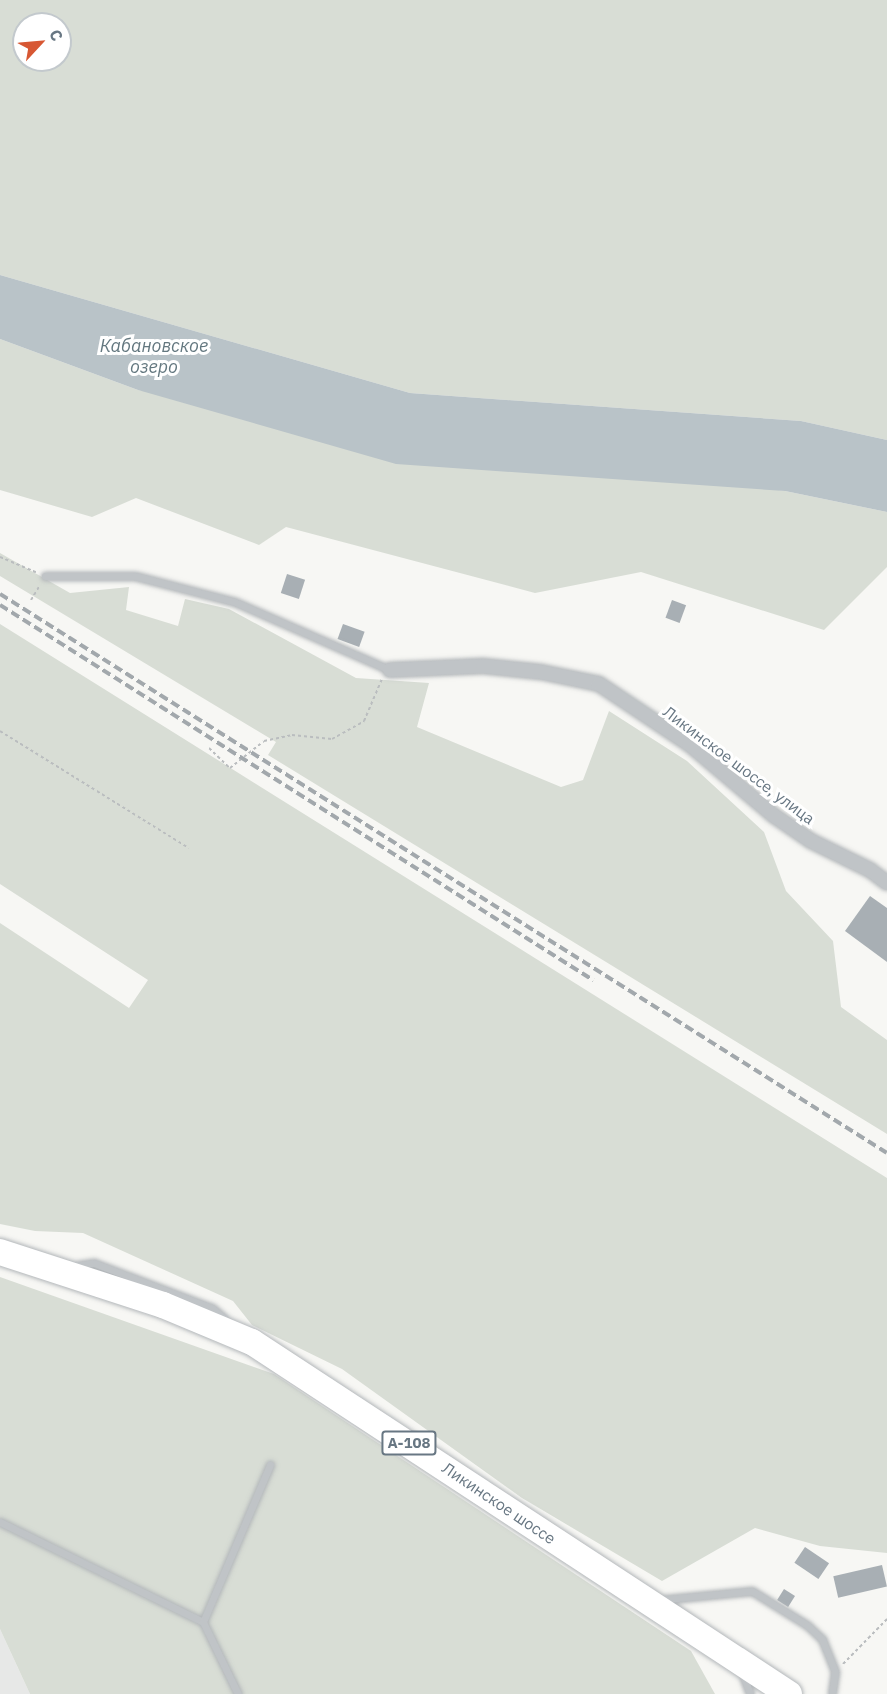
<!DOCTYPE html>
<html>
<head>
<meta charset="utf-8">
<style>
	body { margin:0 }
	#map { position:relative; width:887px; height:1694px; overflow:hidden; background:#f7f7f4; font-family:"IBM Plex Sans",sans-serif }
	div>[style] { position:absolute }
	.built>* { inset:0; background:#e7e8e7 }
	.green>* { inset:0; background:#d8ddd5 }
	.water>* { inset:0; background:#b9c3c8 }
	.building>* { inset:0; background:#a8afb4; transform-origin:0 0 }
	.path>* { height:2px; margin-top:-1px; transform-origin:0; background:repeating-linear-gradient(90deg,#babdbf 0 3px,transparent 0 6px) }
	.roads { filter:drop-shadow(0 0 2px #b3b7ba) drop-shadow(0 0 2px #b3b7ba) }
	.lane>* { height:7px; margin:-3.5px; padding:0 3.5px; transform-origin:3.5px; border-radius:3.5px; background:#c0c4c7 }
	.street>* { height:14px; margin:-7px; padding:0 7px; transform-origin:7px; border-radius:7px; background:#c0c4c7 }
	.highway>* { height:26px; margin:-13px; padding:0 13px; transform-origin:13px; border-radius:13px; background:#fff }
	.rail>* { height:4px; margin-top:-2px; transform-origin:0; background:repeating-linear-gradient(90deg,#a2a8ac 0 9px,transparent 0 13.5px) }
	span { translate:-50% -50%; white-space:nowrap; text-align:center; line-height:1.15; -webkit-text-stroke:6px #fff; paint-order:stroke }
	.shield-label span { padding:2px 4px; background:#fff; border:2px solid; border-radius:4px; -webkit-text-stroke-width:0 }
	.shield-label { font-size:15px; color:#687783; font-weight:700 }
	.street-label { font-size:16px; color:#687783 }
	.water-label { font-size:18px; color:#63777f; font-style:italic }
	.north { position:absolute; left:12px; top:12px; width:60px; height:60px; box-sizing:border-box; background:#fff; border:2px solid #c3c9cd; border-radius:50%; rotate:64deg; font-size:16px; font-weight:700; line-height:24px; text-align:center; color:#687783 }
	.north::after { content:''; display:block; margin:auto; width:21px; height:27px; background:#d75733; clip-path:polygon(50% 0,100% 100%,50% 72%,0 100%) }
</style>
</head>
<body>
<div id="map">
	<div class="built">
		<i style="clip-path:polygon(0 1629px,17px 1666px,30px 1694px,0 1694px)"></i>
	</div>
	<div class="green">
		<i style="clip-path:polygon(evenodd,0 0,887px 0,887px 440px,801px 421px,410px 393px,0 275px,0 0,24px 24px,60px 24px,60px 60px,24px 60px,24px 24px)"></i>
		<i style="clip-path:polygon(0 339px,138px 390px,785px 491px,887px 512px,887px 567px,824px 630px,641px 572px,535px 593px,286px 527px,259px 545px,136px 498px,92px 517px,0 490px)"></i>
		<i style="clip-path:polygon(0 553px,70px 593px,129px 587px,126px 610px,178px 626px,185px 599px,229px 609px,356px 678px,429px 683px,417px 727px,561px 787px,583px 780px,609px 711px,687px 761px,764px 832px,786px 891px,833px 941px,841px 1007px,887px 1040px,887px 1134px,268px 755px,276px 742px,0 576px)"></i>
		<i style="clip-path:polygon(0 624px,887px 1178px,887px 1553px,820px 1546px,755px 1528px,662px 1581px,522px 1498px,342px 1369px,252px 1325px,233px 1301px,83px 1233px,35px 1231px,0 1224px,0 923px,129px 1008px,148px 980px,0 884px)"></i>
		<i style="clip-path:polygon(0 1277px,274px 1374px,691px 1651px,715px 1694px,30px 1694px,0 1629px)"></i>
	</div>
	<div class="water">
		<i style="clip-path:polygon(0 275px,410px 393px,801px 421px,887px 440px,887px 512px,785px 491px,396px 464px,138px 390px,0 339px)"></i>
	</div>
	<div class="building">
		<i style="left:287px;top:574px;width:19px;height:20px;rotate:18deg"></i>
		<i style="left:672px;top:600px;width:15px;height:19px;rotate:20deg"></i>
		<i style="left:343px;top:624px;width:23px;height:16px;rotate:20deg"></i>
		<i style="clip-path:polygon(870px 896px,887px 908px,887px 962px,845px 931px)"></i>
		<i style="left:805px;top:1547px;width:29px;height:19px;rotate:34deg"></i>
		<i style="left:882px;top:1565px;width:22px;height:50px;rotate:77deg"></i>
		<i style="left:784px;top:1589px;width:13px;height:13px;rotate:32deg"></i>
	</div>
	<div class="path">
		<i style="left:0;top:557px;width:39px;rotate:23deg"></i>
		<i style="left:31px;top:600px;width:17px;rotate:-59deg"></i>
		<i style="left:0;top:731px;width:222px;rotate:31.8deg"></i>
		<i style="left:209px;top:748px;width:29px;rotate:44deg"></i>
		<i style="left:230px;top:768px;width:43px;rotate:-38.5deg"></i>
		<i style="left:264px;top:741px;width:29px;rotate:-12deg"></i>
		<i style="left:292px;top:735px;width:40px;rotate:5.7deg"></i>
		<i style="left:332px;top:739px;width:37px;rotate:-29deg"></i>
		<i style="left:364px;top:721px;width:46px;rotate:-66.8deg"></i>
		<i style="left:843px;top:1664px;width:63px;rotate:-45.6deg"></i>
	</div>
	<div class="roads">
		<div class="lane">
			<i style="left:45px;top:576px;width:90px"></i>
			<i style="left:135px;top:576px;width:103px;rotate:14.6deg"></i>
			<i style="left:235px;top:602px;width:169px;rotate:23.7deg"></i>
			<i style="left:74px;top:1266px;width:20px;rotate:-9deg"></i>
			<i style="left:94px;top:1263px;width:126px;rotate:20.9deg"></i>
			<i style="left:212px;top:1308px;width:17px;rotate:40deg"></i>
			<i style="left:0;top:1522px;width:226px;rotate:26.2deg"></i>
			<i style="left:203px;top:1622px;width:171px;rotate:-66.9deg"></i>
			<i style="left:658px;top:1600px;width:94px;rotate:-5.5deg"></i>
			<i style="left:752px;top:1591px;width:65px;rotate:31.7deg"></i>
			<i style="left:807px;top:1625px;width:21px;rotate:43deg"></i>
			<i style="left:822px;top:1639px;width:35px;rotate:68deg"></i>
			<i style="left:835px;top:1672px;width:22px;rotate:98deg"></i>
			<i style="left:203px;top:1622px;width:80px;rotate:64.1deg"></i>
			<i style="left:742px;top:1673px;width:22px;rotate:69deg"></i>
		</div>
		<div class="street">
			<i style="left:390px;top:670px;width:93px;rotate:-2.5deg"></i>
			<i style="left:483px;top:666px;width:58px;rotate:5.9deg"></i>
			<i style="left:541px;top:672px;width:59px;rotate:11.7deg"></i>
			<i style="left:599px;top:684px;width:108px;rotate:33.7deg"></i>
			<i style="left:689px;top:744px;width:110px;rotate:40.2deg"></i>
			<i style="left:773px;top:815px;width:46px;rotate:34.4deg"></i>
			<i style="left:811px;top:841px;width:66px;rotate:26.2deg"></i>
			<i style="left:870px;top:870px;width:21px;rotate:37deg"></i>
		</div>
		<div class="highway">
			<i style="left:0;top:1252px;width:171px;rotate:18deg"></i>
			<i style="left:163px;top:1305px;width:96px;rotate:22.6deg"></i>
			<i style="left:252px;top:1342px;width:642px;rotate:33.24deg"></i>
		</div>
	</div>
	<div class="rail">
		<i style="left:0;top:594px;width:1048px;rotate:32.22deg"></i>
		<i style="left:0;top:605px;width:702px;rotate:32.31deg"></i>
	</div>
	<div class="shield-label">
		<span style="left:409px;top:1443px">А-108</span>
	</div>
	<div class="street-label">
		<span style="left:739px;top:765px;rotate:37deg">Ликинское шоссе, улица</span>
		<span style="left:499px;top:1503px;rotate:34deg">Ликинское шоссе</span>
	</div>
	<div class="water-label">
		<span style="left:154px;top:357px">Кабановское<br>озеро</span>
	</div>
	<div class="north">С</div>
</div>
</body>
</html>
